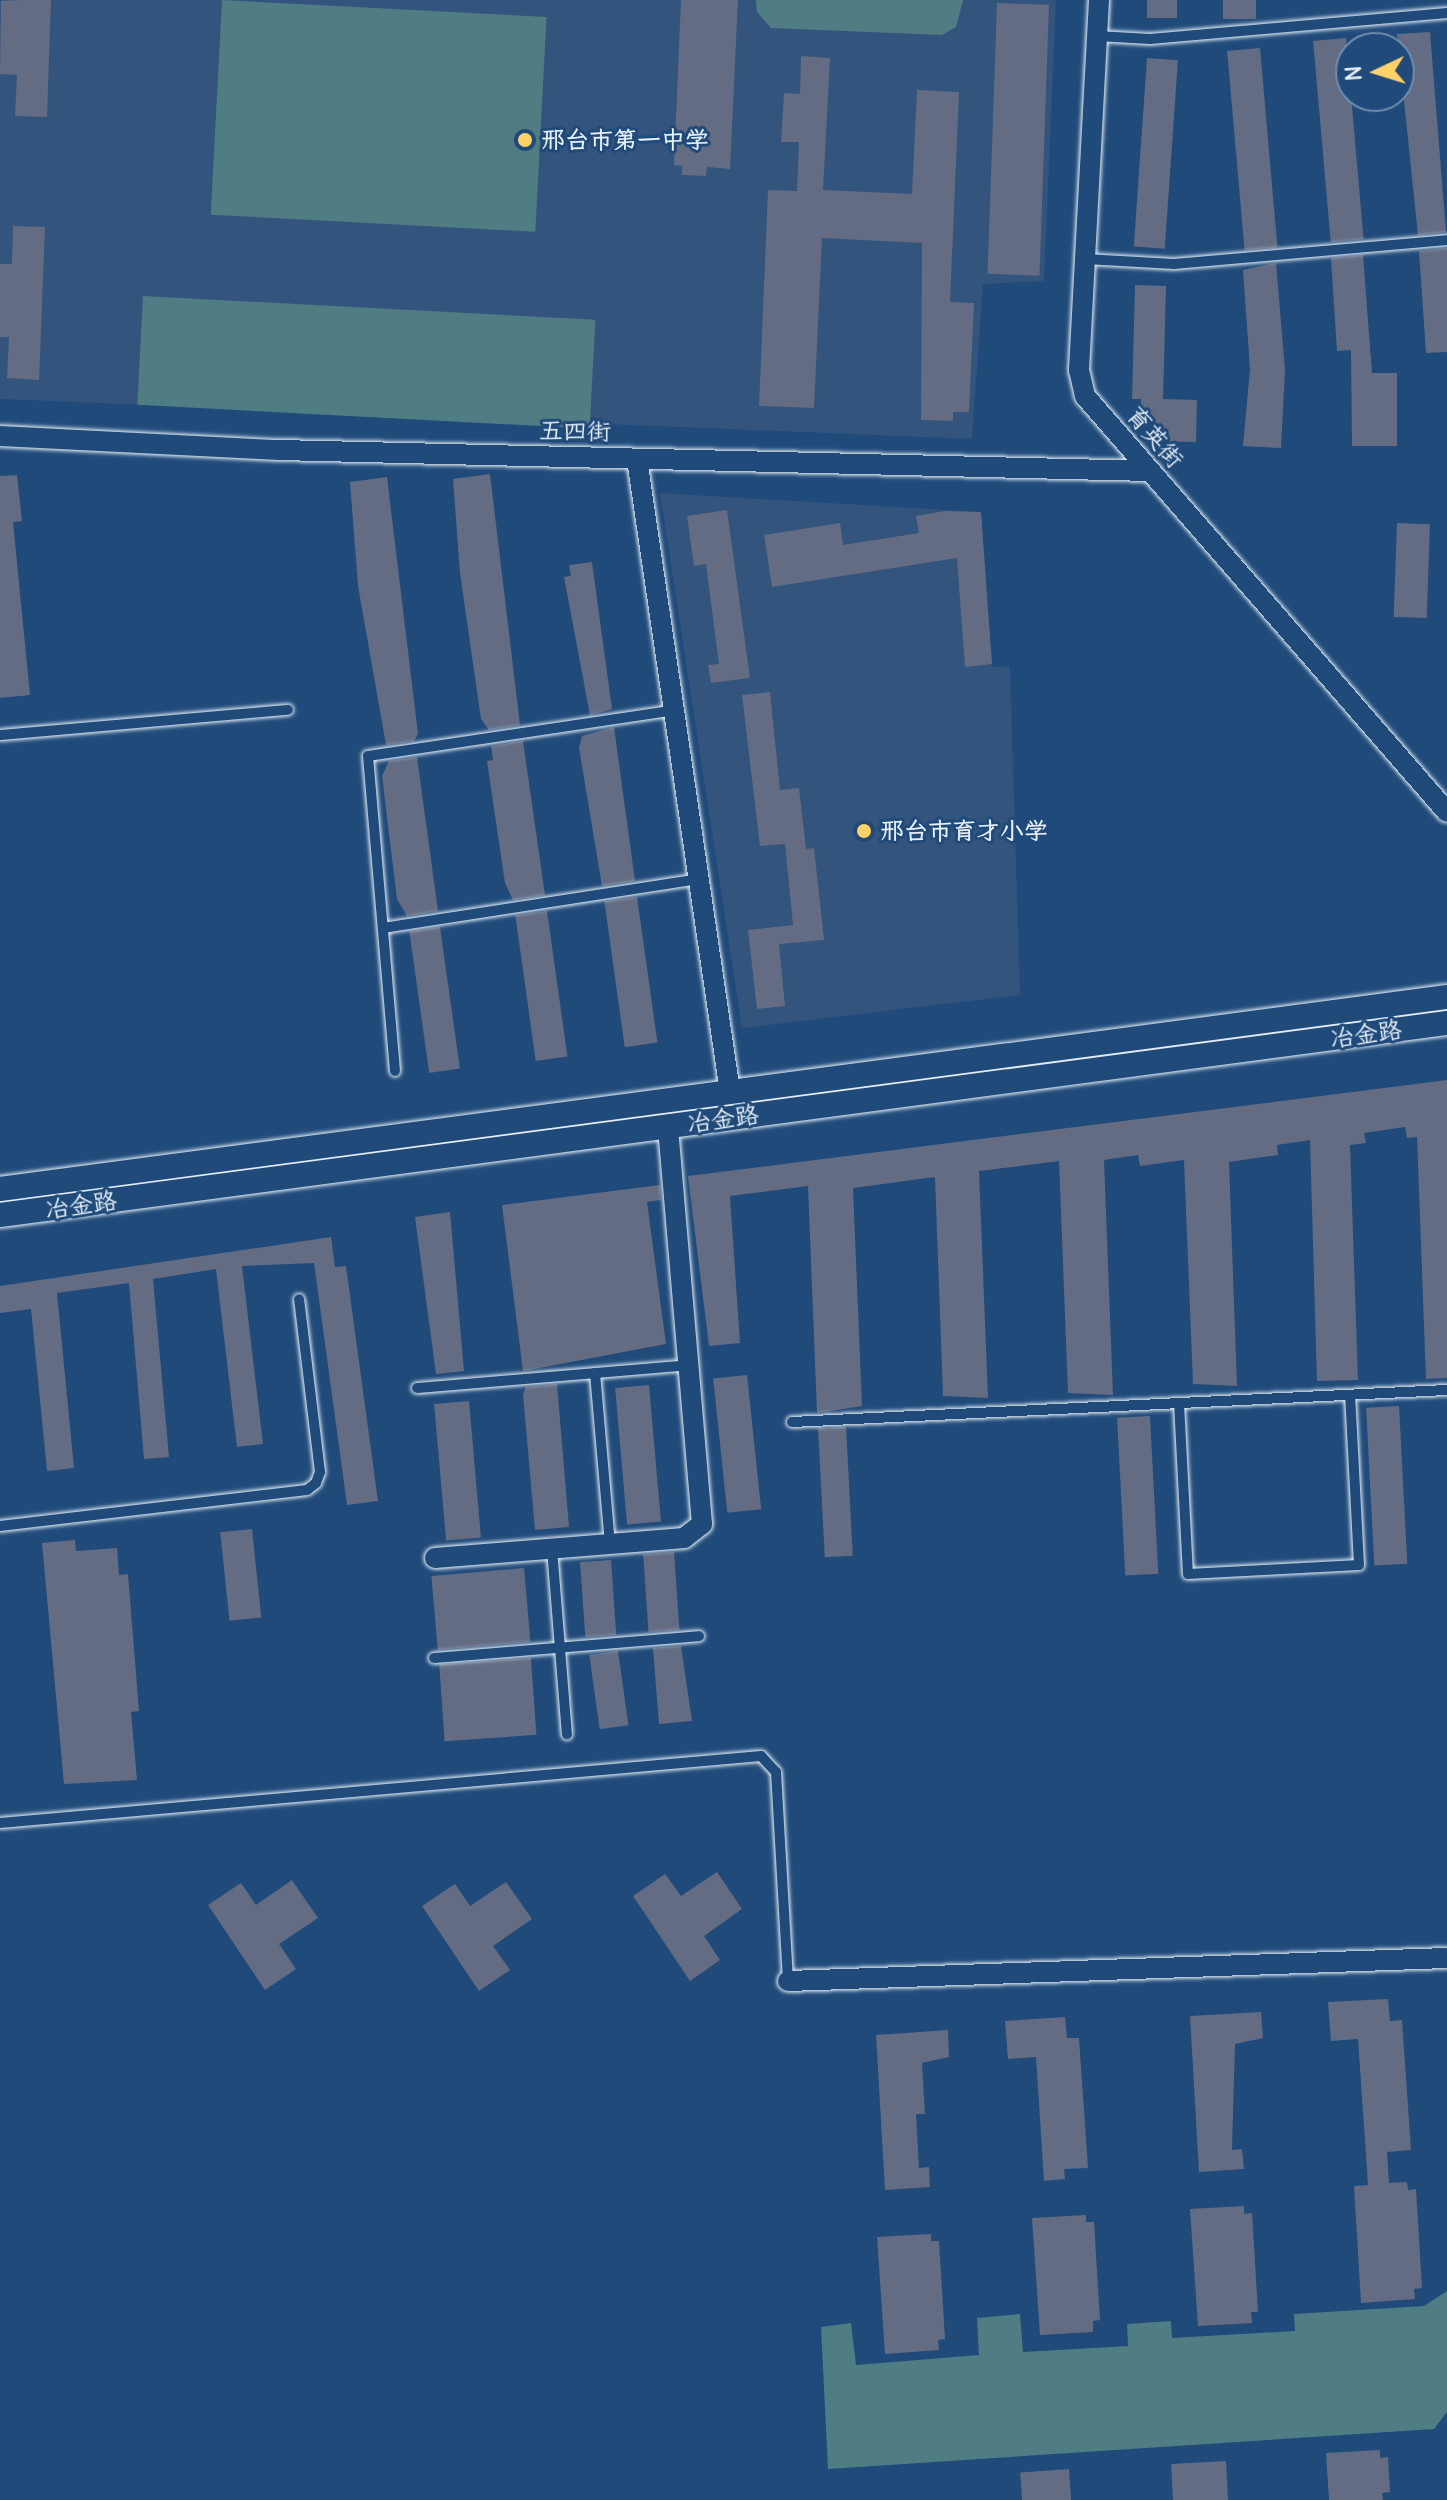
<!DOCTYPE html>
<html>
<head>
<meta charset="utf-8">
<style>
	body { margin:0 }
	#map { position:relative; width:1447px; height:2500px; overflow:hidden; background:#1f4a7a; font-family:Delius,"LXGW WenKai TC",sans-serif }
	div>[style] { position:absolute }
	.built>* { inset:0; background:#33547d }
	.green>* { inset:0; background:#507c84; transform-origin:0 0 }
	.building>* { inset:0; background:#636c83; transform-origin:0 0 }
	.roads { filter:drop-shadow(0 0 2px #e8f1f8) drop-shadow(0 0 2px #e8f1f8) }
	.service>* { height:10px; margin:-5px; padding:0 5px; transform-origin:5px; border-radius:5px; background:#1f4a7a }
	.minor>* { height:20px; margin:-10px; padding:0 10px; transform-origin:10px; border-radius:10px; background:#1f4a7a }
	.tertiary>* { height:24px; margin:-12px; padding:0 12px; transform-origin:12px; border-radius:12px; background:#1f4a7a }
	.dots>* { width:22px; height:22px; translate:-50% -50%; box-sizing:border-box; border:4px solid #1f4a7a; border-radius:50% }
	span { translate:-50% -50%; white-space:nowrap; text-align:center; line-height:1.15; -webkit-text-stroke:6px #1f4a7a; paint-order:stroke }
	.poi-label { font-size:24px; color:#e8f1f8; font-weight:700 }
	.left { translate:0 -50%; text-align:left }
	.street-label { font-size:24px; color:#e8f1f8 }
	.north { position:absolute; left:1335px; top:32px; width:80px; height:80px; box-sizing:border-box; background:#1f4a7a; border:2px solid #6f8dac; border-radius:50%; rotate:266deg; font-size:22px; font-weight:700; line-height:32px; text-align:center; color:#e8f1f8 }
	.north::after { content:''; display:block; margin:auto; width:28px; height:36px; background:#ffd166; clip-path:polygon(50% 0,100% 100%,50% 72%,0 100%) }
</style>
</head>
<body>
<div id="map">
	<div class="built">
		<i style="clip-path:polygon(0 0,1056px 0,1044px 281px,983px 284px,972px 439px,0 399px)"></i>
		<i style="clip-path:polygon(660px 493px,981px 512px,992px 667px,1010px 666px,1020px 995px,742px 1028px)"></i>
	</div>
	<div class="green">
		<i style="left:222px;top:0;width:325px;height:215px;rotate:3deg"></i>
		<i style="clip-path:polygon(756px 0,963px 0,956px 27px,942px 35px,771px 28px,757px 12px)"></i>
		<i style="left:143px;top:296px;width:453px;height:109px;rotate:3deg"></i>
		<i style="clip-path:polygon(1447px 2291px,1447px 2412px,1434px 2429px,828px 2469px,821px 2327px,851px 2323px,856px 2365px,979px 2355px,977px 2318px,1020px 2314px,1023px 2352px,1128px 2346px,1127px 2324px,1171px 2321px,1172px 2338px,1295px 2331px,1294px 2314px,1424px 2306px)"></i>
	</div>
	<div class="building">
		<i style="clip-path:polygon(20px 0,51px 0,47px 117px,15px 116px,17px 75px,0 74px,1px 1px)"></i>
		<i style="clip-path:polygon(681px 0,738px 0,730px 169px,707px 167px,706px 176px,682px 175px,682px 166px,674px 165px)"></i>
		<i style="left:1147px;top:0;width:30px;height:18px"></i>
		<i style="left:1223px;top:0;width:33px;height:19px"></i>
		<i style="left:997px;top:3px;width:52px;height:271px;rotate:2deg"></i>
		<i style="clip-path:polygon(1430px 32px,1446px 232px,1418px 235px,1397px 34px)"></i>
		<i style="left:1346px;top:38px;width:202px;height:33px;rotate:85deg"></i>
		<i style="left:1260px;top:48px;width:200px;height:33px;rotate:85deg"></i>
		<i style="clip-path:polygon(801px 56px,830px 58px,823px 190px,912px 194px,917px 90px,959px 92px,950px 302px,974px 303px,969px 412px,953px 412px,953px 421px,921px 420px,922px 243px,822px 238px,814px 408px,759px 406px,768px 190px,797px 191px,799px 142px,781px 142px,784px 93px,800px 94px)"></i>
		<i style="left:1147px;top:58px;width:31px;height:189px;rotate:4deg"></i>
		<i style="clip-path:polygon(13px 226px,45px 227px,39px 380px,7px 378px,9px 337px,0 337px,0 264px,12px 264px)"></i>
		<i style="clip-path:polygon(1447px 248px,1447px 352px,1426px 353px,1419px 251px)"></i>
		<i style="clip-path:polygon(1363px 255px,1372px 373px,1397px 373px,1397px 446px,1352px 446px,1351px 350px,1337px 351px,1331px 258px)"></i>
		<i style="clip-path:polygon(1276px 263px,1285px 371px,1281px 448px,1243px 446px,1250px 369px,1243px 270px)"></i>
		<i style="clip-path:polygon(1135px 285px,1166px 286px,1163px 399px,1197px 400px,1196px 442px,1151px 441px,1152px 421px,1140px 421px,1141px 399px,1132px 399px)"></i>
		<i style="clip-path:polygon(490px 474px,520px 725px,489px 730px,481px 719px,460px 573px,453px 479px)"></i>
		<i style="clip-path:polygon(17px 475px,22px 521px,13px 522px,30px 695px,0 698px,0 476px)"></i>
		<i style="clip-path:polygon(387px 477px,418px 734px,414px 741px,386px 745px,358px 586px,350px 482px)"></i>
		<i style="clip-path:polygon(727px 510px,750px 678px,711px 683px,708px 665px,719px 664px,706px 564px,694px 566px,687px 516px)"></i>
		<i style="clip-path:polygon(945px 511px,981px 512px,992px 664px,965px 667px,957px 558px,772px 587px,764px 535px,840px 523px,843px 545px,919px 533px,916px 516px)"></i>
		<i style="left:1397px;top:523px;width:33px;height:94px;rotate:2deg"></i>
		<i style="clip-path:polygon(592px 562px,612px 709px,590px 715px,564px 577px,571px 576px,569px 565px)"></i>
		<i style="clip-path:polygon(770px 692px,780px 790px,799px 788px,806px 849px,814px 848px,824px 940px,779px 944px,785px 1006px,757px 1009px,748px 930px,793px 925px,785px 844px,760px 846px,742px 695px)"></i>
		<i style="clip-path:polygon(614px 727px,635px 881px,602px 886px,579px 748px,582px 736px)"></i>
		<i style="clip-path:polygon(523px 741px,545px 895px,513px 900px,505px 883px,487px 761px,493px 760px,491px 746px)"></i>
		<i style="clip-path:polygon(417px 757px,438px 911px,407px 916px,397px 899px,382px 776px,389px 761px)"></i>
		<i style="left:637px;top:897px;width:147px;height:33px;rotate:82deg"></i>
		<i style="left:547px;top:911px;width:147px;height:32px;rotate:82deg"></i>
		<i style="left:440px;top:927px;width:143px;height:31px;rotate:82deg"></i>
		<i style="clip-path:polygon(1447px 1080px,1447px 1378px,1426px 1379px,1417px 1137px,1407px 1138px,1405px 1127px,1364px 1133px,1366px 1143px,1350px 1145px,1358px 1380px,1317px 1381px,1310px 1140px,1277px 1145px,1278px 1155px,1229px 1162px,1237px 1386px,1193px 1384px,1184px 1160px,1140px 1166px,1138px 1155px,1104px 1160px,1113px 1395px,1068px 1393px,1059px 1161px,979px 1171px,988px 1398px,943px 1396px,935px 1177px,853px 1188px,862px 1406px,817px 1413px,808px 1186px,730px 1196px,740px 1343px,709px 1346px,688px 1176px)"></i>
		<i style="clip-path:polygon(660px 1185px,661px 1200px,647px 1202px,666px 1344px,523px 1371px,502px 1205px)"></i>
		<i style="clip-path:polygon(450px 1212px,464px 1371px,436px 1374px,415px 1217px)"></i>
		<i style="clip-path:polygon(331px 1237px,335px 1267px,346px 1266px,378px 1501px,347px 1505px,314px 1263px,242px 1266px,263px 1444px,237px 1447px,216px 1269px,153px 1279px,169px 1457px,144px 1459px,129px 1283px,57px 1293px,74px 1468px,47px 1471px,31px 1309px,0 1313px,0 1286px)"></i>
		<i style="left:747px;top:1375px;width:135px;height:34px;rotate:84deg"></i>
		<i style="clip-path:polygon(557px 1384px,569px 1527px,535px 1530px,523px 1394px,526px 1387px)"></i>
		<i style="left:649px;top:1385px;width:137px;height:34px;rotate:85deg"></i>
		<i style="left:469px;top:1401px;width:137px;height:35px;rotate:85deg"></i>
		<i style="left:1399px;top:1406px;width:158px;height:33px;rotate:87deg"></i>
		<i style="left:1150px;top:1416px;width:158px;height:33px;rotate:87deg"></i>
		<i style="left:846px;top:1427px;width:129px;height:28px;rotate:87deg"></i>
		<i style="left:252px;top:1529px;width:89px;height:32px;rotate:84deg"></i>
		<i style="clip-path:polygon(75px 1540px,76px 1551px,117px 1548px,119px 1575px,128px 1574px,139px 1711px,131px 1712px,137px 1780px,64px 1784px,42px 1543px)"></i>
		<i style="left:674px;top:1552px;width:78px;height:31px;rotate:86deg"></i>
		<i style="left:611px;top:1560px;width:75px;height:31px;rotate:86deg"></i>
		<i style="left:524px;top:1568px;width:74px;height:93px;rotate:85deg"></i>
		<i style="clip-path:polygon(681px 1646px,692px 1721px,659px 1724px,653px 1648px)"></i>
		<i style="left:618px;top:1651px;width:75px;height:29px;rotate:82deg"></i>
		<i style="left:531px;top:1658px;width:77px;height:92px;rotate:86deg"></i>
		<i style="clip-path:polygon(717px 1872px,742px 1909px,704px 1936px,720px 1960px,690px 1981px,633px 1896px,665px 1874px,681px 1896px)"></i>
		<i style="clip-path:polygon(292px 1880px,318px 1918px,279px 1944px,296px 1969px,265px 1990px,208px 1905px,241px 1883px,256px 1905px)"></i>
		<i style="clip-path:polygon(506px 1882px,532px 1919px,493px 1946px,510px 1970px,479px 1991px,422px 1906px,455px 1884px,470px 1906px)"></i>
		<i style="clip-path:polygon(1388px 1999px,1390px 2021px,1402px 2020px,1411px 2150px,1387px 2152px,1389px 2183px,1407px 2182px,1408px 2190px,1416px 2189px,1422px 2288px,1414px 2289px,1415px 2299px,1361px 2303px,1354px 2186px,1368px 2185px,1358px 2039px,1331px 2041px,1328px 2002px)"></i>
		<i style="clip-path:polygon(1261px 2012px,1263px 2038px,1235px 2044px,1232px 2150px,1242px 2149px,1244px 2169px,1199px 2172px,1190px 2016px)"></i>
		<i style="clip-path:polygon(1065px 2017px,1067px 2038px,1079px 2038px,1088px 2168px,1064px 2169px,1065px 2179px,1044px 2181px,1036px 2057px,1008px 2059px,1005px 2021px)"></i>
		<i style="clip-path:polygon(948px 2030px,949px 2057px,922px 2063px,925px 2114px,916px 2114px,919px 2168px,929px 2167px,930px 2187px,885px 2190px,876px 2035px)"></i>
		<i style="clip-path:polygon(1244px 2206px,1244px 2214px,1252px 2213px,1258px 2312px,1251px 2312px,1252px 2323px,1198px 2326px,1190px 2209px)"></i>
		<i style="clip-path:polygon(1086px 2215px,1086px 2222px,1094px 2222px,1100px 2320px,1093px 2321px,1093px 2332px,1040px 2335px,1032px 2218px)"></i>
		<i style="clip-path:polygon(931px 2234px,931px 2241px,939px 2241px,945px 2339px,938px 2340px,939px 2350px,885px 2354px,877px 2237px)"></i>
		<i style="clip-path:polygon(1380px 2450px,1380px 2458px,1388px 2457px,1390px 2492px,1382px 2493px,1383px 2500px,1329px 2500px,1326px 2453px)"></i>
		<i style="left:1226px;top:2461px;width:39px;height:55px;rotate:87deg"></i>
		<i style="left:1069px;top:2469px;width:31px;height:49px;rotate:86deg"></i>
	</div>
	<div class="roads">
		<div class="service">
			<i style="left:1097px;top:36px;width:53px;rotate:3.2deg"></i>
			<i style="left:1150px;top:39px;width:298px;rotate:-5deg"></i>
			<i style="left:1085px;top:259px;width:89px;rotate:3.2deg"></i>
			<i style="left:1174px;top:264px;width:274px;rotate:-5deg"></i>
			<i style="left:0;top:735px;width:289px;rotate:-5deg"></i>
			<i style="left:383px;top:928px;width:319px;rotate:-8.8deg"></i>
			<i style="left:395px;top:1071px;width:316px;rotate:-94.9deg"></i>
			<i style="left:368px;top:756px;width:309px;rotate:-8.5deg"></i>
			<i style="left:595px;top:1373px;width:172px;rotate:85deg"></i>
			<i style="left:417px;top:1388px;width:273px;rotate:-4.8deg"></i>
			<i style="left:1179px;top:1403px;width:171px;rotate:87deg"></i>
			<i style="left:1188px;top:1574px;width:171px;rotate:-3deg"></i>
			<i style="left:1359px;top:1565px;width:170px;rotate:-93deg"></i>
			<i style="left:792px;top:1422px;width:656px;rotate:-2.8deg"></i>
			<i style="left:0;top:1526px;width:309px;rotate:-6.7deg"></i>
			<i style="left:307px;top:1490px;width:11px;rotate:-38deg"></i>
			<i style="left:316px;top:1483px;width:12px;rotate:-70deg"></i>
			<i style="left:320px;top:1472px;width:174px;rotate:-96.9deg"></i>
			<i style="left:552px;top:1549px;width:186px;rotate:85.4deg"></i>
			<i style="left:434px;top:1658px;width:266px;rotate:-4.7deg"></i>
			<i style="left:0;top:1823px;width:764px;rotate:-5.03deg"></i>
			<i style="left:761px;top:1756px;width:22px;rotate:47deg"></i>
			<i style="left:776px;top:1772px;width:209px;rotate:86.7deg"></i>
		</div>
		<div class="minor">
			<i style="left:1099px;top:0;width:371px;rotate:93.1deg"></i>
			<i style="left:1079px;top:370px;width:27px;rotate:77deg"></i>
			<i style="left:1085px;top:396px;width:551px;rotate:48.97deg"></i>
			<i style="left:0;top:436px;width:279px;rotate:2.9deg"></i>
			<i style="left:279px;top:450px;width:870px;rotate:1.38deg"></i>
			<i style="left:637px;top:459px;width:640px;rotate:81.64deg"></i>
			<i style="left:435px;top:1558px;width:250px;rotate:-4.6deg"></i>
			<i style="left:684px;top:1538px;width:23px;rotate:-38deg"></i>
			<i style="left:702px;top:1524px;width:399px;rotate:-94.9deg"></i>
			<i style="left:788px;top:1981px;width:659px;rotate:-2deg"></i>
		</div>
		<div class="tertiary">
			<i style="left:0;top:1189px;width:1460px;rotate:-7.56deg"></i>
			<i style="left:0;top:1215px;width:1460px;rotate:-7.56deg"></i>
		</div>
	</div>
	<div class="dots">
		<i style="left:525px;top:140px;background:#ffd166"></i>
		<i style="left:864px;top:831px;background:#ffd166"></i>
	</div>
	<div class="poi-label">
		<span class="left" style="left:541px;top:140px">邢台市第一中学</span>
		<span class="left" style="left:880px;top:831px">邢台市育才小学</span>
	</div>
	<div class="street-label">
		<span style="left:575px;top:431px;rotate:1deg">五四街</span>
		<span style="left:1155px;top:437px;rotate:49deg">育英街</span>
		<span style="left:1366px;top:1034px;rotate:-8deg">冶金路</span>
		<span style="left:723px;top:1119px;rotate:-8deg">冶金路</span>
		<span style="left:81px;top:1205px;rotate:-8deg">冶金路</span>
	</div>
	<div class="north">N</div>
</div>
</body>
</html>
